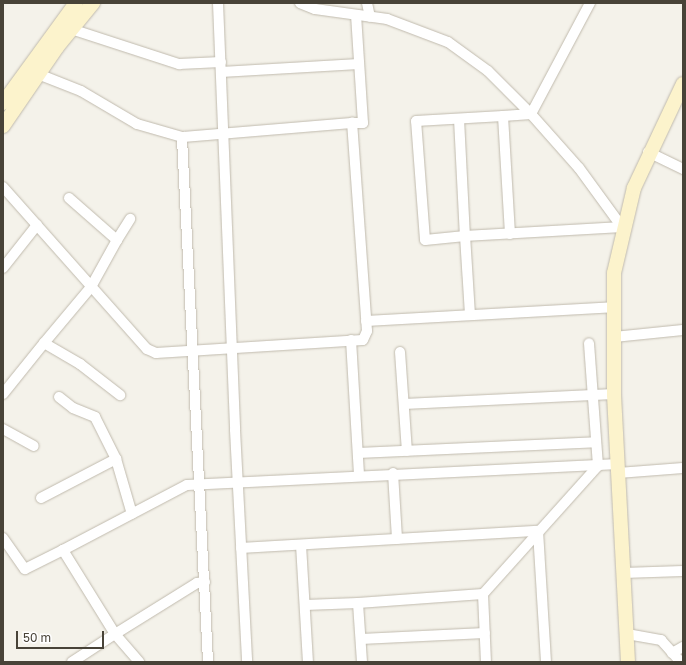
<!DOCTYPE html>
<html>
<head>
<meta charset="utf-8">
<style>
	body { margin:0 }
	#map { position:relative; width:686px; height:665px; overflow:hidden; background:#f4f2ea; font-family:"Golos Text",sans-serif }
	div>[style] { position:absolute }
	.roads { filter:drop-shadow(0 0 1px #c0baad) drop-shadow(0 0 1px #c0baad) }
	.street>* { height:10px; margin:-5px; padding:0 5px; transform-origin:5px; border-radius:5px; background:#fff }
	.secondary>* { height:14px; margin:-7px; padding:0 7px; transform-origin:7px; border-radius:7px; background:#fcf3cc }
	span { translate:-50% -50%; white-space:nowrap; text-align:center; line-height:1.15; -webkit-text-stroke:3.5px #fff; paint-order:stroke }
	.frame { position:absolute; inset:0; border:4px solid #484338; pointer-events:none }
	.scale { position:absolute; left:16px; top:631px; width:88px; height:18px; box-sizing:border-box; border:2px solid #484338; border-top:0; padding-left:5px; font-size:12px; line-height:14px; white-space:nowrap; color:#484338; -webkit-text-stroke:3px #fff; paint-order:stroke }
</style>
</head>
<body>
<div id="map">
	<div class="roads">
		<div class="street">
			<i style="left:218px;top:3px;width:427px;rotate:87.7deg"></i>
			<i style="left:235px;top:430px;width:232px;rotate:87deg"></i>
			<i style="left:300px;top:3px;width:16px;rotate:22deg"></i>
			<i style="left:315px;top:9px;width:73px;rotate:7.9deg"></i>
			<i style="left:387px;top:19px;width:65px;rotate:20.7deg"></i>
			<i style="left:448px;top:42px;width:49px;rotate:35.9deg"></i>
			<i style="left:488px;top:71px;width:61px;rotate:45deg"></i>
			<i style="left:531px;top:114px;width:72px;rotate:48.4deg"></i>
			<i style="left:579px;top:168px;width:73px;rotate:53.9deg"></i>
			<i style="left:367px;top:3px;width:14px;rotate:78deg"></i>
			<i style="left:71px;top:29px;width:114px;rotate:18deg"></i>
			<i style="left:179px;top:64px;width:42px;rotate:-2.7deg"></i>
			<i style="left:221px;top:72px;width:138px;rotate:-3.3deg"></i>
			<i style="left:38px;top:74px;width:46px;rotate:21.6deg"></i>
			<i style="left:81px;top:91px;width:65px;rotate:30.5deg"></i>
			<i style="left:137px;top:124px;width:47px;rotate:16.1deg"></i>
			<i style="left:459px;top:119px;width:117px;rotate:87.1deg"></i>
			<i style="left:465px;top:236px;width:40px;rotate:174.3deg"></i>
			<i style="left:425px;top:240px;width:119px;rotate:-94.3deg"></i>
			<i style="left:416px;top:121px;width:87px;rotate:-3.3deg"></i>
			<i style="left:648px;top:152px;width:39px;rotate:26deg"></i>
			<i style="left:3px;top:187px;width:217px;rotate:48.4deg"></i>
			<i style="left:147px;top:349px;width:10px;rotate:24deg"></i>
			<i style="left:156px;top:353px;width:207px;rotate:-3.6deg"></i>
			<i style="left:363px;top:340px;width:10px;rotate:-66deg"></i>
			<i style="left:367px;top:331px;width:209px;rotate:-94.1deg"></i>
			<i style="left:352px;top:123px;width:11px"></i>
			<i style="left:363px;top:123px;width:108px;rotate:-93.7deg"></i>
			<i style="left:69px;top:198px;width:64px;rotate:41.2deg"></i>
			<i style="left:117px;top:240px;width:25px;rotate:-58deg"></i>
			<i style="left:510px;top:234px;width:118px;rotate:-93.4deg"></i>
			<i style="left:503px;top:116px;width:28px;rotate:-4deg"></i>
			<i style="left:531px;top:114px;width:126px;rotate:-62deg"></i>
			<i style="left:117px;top:240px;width:54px;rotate:119deg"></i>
			<i style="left:91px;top:287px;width:73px;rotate:130deg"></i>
			<i style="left:44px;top:343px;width:42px;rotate:30.3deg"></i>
			<i style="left:80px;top:364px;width:51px;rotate:37.8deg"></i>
			<i style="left:3px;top:268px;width:55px;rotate:-51.7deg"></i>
			<i style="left:470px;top:315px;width:79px;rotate:-93.6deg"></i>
			<i style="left:465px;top:236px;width:157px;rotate:-3.3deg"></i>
			<i style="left:366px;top:321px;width:247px;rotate:-3.2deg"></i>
			<i style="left:614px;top:337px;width:69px;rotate:-5.8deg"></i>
			<i style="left:351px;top:340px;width:135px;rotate:86.6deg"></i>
			<i style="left:400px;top:352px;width:99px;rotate:86deg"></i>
			<i style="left:3px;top:394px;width:65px;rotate:-51.2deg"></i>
			<i style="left:59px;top:397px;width:18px;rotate:38deg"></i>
			<i style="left:73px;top:408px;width:24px;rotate:22deg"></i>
			<i style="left:95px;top:417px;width:47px;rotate:63.4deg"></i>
			<i style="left:404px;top:404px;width:210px;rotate:-2.7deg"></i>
			<i style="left:3px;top:429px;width:35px;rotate:29deg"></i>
			<i style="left:358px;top:453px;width:238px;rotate:-2.6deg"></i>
			<i style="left:393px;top:473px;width:66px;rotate:86.5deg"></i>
			<i style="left:618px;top:473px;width:65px;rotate:-4.4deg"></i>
			<i style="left:41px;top:498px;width:85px;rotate:-27.5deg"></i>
			<i style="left:116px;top:459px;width:57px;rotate:73.8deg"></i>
			<i style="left:538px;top:531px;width:131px;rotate:86.5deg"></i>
			<i style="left:3px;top:538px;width:38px;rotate:55deg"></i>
			<i style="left:25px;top:569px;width:42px;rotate:-26.6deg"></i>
			<i style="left:301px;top:545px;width:117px;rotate:86.6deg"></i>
			<i style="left:241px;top:548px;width:297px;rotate:-3.3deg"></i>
			<i style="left:623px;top:573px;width:60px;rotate:-1.9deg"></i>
			<i style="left:205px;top:582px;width:8px;rotate:173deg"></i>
			<i style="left:197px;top:583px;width:97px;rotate:148.1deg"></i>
			<i style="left:115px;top:634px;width:99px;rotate:-121.8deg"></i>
			<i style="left:63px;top:550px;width:140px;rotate:-27.7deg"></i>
			<i style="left:187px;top:485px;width:432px;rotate:-2.8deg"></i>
			<i style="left:483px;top:594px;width:172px;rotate:-48.1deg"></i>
			<i style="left:598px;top:466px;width:123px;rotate:-94.2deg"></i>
			<i style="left:305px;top:605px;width:53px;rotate:-2.2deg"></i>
			<i style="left:627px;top:634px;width:35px;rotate:10deg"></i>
			<i style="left:661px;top:640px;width:30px;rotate:48deg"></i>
			<i style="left:361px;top:639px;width:124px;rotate:-2.8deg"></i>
			<i style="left:672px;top:653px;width:13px;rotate:-29deg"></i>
			<i style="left:72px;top:662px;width:51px;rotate:-33.1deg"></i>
			<i style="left:115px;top:634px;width:37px;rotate:49deg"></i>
			<i style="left:208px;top:662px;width:526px;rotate:-92.84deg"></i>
			<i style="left:182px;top:137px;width:171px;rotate:-4.7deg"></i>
			<i style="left:362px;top:662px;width:59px;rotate:-93.9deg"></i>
			<i style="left:358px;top:603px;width:125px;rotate:-4.1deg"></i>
			<i style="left:483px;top:594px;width:68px;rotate:87.5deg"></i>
		</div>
		<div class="secondary">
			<i style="left:3px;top:103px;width:124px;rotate:-53.9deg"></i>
			<i style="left:3px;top:126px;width:96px;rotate:-55.6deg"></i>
			<i style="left:57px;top:47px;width:57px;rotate:-50.7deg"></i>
			<i style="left:628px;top:662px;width:268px;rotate:-93deg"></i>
			<i style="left:614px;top:394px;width:121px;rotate:-90deg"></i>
			<i style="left:614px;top:273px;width:87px;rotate:-76.8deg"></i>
			<i style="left:634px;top:188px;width:115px;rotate:-64.8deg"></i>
		</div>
	</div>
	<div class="frame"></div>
	<div class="scale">50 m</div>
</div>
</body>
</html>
